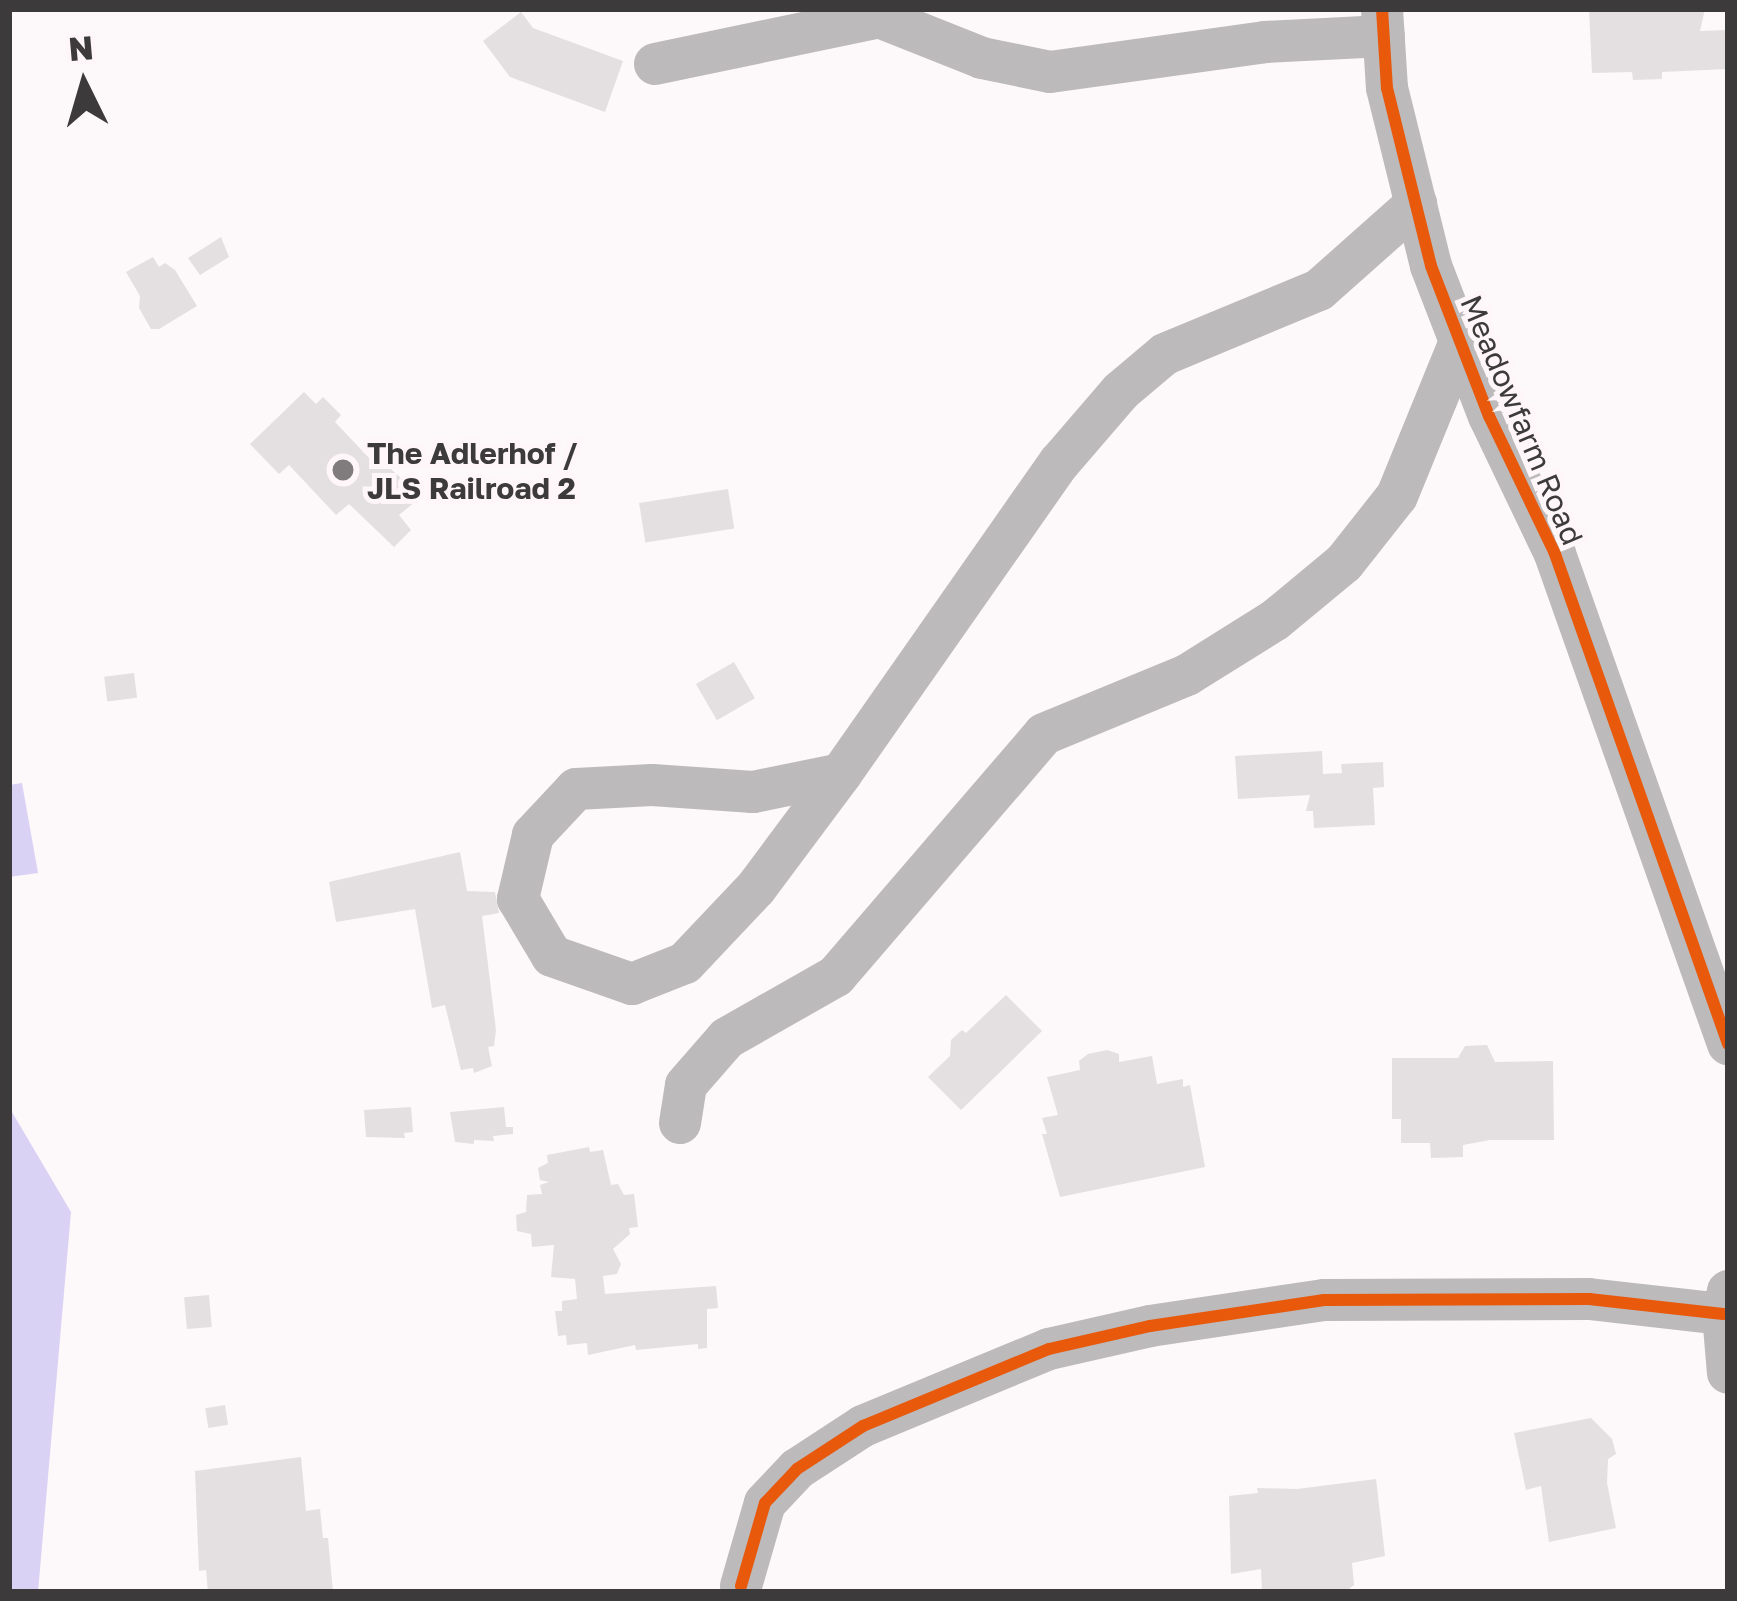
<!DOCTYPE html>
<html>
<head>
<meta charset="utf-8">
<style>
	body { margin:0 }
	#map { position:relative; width:1737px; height:1601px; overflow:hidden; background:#fdf8fa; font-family:"Golos Text",sans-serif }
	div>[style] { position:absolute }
	.water>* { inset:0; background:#d9d2f4 }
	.building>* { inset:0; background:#e4dfe1; transform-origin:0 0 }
	.minor>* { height:42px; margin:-21px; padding:0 21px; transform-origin:21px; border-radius:21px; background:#bcbabb }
	.cycleway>* { height:12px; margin:-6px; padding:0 6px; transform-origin:6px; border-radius:6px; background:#e8590c }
	.dots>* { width:33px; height:33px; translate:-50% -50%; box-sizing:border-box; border:6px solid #fff6fa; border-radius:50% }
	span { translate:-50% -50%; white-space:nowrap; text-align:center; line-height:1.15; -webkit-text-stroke:10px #fff6fa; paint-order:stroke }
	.street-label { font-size:30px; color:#3d3a3b }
	.poi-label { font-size:30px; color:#3d3a3b; font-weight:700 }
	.left { translate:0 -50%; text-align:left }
	.frame { position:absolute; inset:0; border:12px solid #3d3a3b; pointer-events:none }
	.north { position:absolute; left:24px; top:24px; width:120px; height:120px; -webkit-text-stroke:9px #fff6fa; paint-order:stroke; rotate:355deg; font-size:33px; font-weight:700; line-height:48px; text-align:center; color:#3d3a3b }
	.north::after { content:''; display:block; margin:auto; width:42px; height:54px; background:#3d3a3b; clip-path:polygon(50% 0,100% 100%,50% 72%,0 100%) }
</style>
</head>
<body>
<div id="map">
	<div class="water">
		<i style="clip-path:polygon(22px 783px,38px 873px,9px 877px,9px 785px)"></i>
		<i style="clip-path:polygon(9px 1107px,71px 1212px,38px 1592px,9px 1592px)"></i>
	</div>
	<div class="building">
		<i style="clip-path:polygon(1589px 9px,1705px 9px,1700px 31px,1728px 30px,1728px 69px,1662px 72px,1662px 79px,1633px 80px,1632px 72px,1592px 73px)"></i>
		<i style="clip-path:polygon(521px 12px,533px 28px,623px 61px,605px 112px,510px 77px,483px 41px)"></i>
		<i style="clip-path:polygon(221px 237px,229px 257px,200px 275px,188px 258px)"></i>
		<i style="clip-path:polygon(153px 257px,159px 267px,165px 263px,175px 270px,197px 306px,159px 329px,151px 329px,139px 308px,140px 296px,126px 272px)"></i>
		<i style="clip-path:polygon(304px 392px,316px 404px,323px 397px,341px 415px,335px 422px,372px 461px,376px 456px,410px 486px,404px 491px,415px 502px,399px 515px,411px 530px,394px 547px,349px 504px,336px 515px,289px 465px,279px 474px,250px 444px)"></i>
		<i style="left:728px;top:489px;width:40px;height:90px;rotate:81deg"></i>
		<i style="left:734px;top:662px;width:42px;height:44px;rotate:60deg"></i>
		<i style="left:134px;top:673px;width:25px;height:30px;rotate:83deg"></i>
		<i style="clip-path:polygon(1322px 751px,1323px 774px,1342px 773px,1341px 764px,1383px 762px,1384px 787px,1373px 788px,1375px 825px,1314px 828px,1313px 811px,1306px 811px,1310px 795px,1238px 799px,1235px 756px)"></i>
		<i style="clip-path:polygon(460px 852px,467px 891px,495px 892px,499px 913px,482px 916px,496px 1030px,494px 1046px,488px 1047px,492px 1066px,474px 1073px,473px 1068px,461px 1070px,445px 1005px,432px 1008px,415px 909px,336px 922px,329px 882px)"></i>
		<i style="clip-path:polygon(1006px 995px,1042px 1031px,961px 1110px,928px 1077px,950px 1056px,951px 1040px,962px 1030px,966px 1033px)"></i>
		<i style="clip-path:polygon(1487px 1045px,1495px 1062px,1553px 1061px,1554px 1140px,1490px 1140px,1463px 1145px,1463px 1157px,1431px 1158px,1430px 1143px,1401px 1143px,1401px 1119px,1392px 1119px,1392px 1058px,1458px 1058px,1465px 1046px)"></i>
		<i style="clip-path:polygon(1107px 1050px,1119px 1054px,1119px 1062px,1152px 1056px,1157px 1084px,1183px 1079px,1183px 1087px,1190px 1085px,1205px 1167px,1060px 1197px,1042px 1134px,1047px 1134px,1042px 1118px,1058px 1115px,1047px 1077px,1080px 1070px,1079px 1061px,1088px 1054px)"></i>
		<i style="clip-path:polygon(411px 1107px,413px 1132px,404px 1133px,405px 1138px,366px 1137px,364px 1110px)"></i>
		<i style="clip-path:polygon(504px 1107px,506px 1127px,513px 1127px,513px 1134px,493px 1136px,494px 1141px,474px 1140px,474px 1144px,455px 1142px,450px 1112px)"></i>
		<i style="clip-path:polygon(589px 1147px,590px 1152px,603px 1150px,611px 1185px,618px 1184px,624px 1195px,634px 1194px,638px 1227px,629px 1228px,630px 1234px,613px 1249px,621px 1264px,617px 1274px,603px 1276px,605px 1294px,716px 1286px,718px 1308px,707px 1309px,707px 1348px,698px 1349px,698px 1344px,636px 1350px,635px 1345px,588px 1355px,587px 1343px,567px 1345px,566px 1335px,558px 1336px,555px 1311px,562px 1311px,562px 1301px,577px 1299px,575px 1279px,551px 1277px,554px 1245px,532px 1247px,531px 1234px,517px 1231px,516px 1215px,526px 1212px,527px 1195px,542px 1194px,540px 1185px,549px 1182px,540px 1180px,538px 1168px,548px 1163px,547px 1155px)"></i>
		<i style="left:209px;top:1295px;width:32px;height:25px;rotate:85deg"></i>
		<i style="left:225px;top:1405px;width:20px;height:20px;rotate:81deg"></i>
		<i style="clip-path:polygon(1591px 1418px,1612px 1439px,1616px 1454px,1608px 1459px,1607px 1483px,1616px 1528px,1549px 1542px,1541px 1486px,1526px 1490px,1514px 1433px)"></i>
		<i style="clip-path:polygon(301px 1457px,306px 1511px,320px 1509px,323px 1538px,328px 1538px,333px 1592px,208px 1592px,206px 1570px,199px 1571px,195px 1471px)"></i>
		<i style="clip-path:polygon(1376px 1479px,1385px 1556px,1352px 1563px,1354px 1585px,1345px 1592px,1262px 1592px,1261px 1569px,1231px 1574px,1229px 1496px,1258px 1493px,1257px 1488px,1297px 1489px)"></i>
	</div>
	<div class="minor">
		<i style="left:1382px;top:9px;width:79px;rotate:86.4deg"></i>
		<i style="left:1387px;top:88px;width:183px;rotate:76.1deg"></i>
		<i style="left:1431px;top:266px;width:161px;rotate:68.9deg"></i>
		<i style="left:1489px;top:416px;width:153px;rotate:64.4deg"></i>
		<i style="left:1555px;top:554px;width:520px;rotate:70.55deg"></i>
		<i style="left:655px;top:64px;width:229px;rotate:-11.8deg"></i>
		<i style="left:879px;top:17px;width:111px;rotate:21.7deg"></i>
		<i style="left:982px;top:58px;width:69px;rotate:11.6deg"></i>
		<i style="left:1050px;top:72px;width:217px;rotate:-7.9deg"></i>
		<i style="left:1265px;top:42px;width:119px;rotate:-2.9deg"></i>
		<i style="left:841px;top:774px;width:90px;rotate:168.4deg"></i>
		<i style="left:753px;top:792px;width:101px;rotate:-176deg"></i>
		<i style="left:652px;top:785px;width:76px;rotate:177deg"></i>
		<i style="left:576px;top:789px;width:63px;rotate:133.1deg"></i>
		<i style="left:533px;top:835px;width:66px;rotate:103.2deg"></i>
		<i style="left:518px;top:899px;width:66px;rotate:59.2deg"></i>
		<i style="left:552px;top:956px;width:85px;rotate:19.3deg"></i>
		<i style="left:632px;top:984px;width:57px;rotate:-21.6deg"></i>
		<i style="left:685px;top:963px;width:103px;rotate:-46.6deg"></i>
		<i style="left:756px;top:888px;width:142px;rotate:-53.3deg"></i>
		<i style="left:841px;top:774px;width:380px;rotate:-55deg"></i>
		<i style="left:1059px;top:463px;width:95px;rotate:-49.3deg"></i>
		<i style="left:1121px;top:391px;width:57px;rotate:-40.1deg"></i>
		<i style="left:1165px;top:354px;width:167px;rotate:-22.6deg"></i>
		<i style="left:1319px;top:290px;width:130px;rotate:-41.6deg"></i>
		<i style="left:680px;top:1123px;width:38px;rotate:-81deg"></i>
		<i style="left:686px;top:1085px;width:62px;rotate:-48.9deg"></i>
		<i style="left:727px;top:1038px;width:125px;rotate:-29.6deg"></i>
		<i style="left:836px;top:976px;width:319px;rotate:-49.3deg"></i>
		<i style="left:1044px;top:734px;width:155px;rotate:-22.4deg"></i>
		<i style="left:1187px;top:675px;width:104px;rotate:-32deg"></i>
		<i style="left:1275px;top:620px;width:89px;rotate:-39.6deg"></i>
		<i style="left:1344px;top:563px;width:85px;rotate:-51.7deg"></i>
		<i style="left:1397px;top:496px;width:166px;rotate:-67.8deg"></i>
		<i style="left:1728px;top:1291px;width:24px;rotate:102deg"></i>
		<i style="left:1723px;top:1314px;width:59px;rotate:85.2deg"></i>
		<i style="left:741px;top:1586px;width:86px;rotate:-73.9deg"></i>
		<i style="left:765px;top:1503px;width:47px;rotate:-46.7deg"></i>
		<i style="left:797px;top:1469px;width:79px;rotate:-33.1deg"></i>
		<i style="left:863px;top:1426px;width:201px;rotate:-22.5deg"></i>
		<i style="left:1049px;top:1349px;width:104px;rotate:-12.8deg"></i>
		<i style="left:1150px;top:1326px;width:176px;rotate:-8.5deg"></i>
		<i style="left:1324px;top:1300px;width:265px;rotate:-0.2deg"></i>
		<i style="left:1589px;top:1299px;width:135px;rotate:6.4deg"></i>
	</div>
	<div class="cycleway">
		<i style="left:1382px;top:9px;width:79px;rotate:86.4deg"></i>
		<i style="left:1387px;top:88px;width:183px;rotate:76.1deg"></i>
		<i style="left:1431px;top:266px;width:161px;rotate:68.9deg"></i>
		<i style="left:1489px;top:416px;width:153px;rotate:64.4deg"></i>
		<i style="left:1555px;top:554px;width:520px;rotate:70.55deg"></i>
		<i style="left:741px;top:1586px;width:86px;rotate:-73.9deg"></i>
		<i style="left:765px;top:1503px;width:47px;rotate:-46.7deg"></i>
		<i style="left:797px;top:1469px;width:79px;rotate:-33.1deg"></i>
		<i style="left:863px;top:1426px;width:201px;rotate:-22.5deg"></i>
		<i style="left:1049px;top:1349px;width:104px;rotate:-12.8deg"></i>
		<i style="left:1150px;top:1326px;width:176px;rotate:-8.5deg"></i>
		<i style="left:1324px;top:1300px;width:265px;rotate:-0.2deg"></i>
		<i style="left:1589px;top:1299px;width:135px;rotate:6.4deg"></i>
	</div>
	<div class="dots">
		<i style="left:343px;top:470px;background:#807c7e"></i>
	</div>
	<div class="street-label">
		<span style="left:1522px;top:420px;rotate:67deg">Meadowfarm Road</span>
	</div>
	<div class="poi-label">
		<span class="left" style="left:367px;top:470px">The Adlerhof /<br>JLS Railroad 2</span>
	</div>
	<div class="frame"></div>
	<div class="north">N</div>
</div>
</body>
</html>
